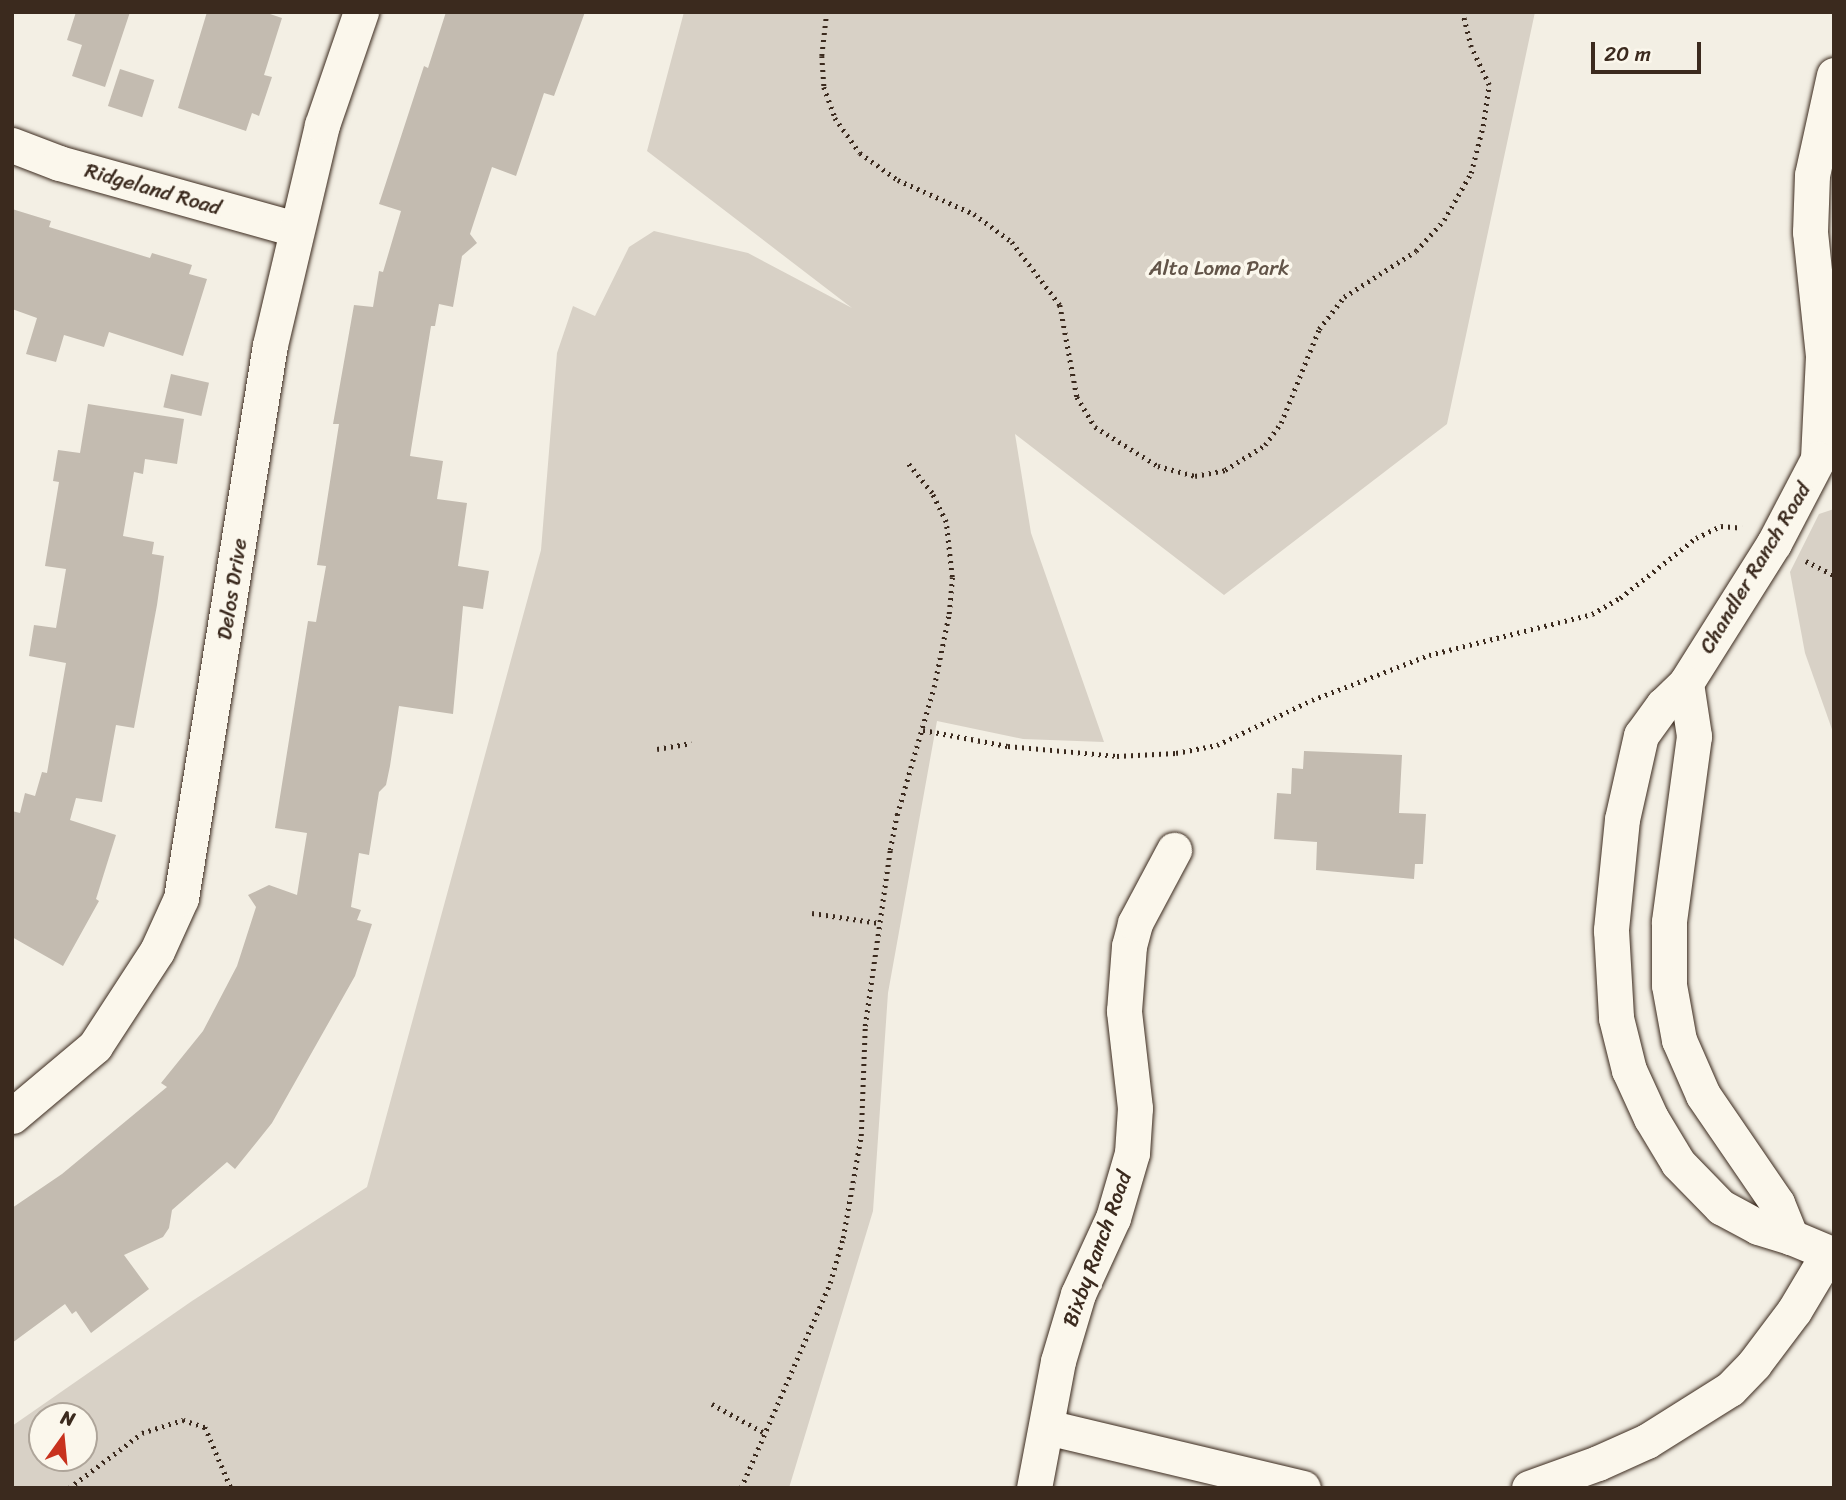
<!DOCTYPE html>
<html>
<head>
<meta charset="utf-8">
<style>
	body { margin:0 }
	#map { position:relative; width:1846px; height:1500px; overflow:hidden; background:#f3efe4; font-family:Sriracha,sans-serif }
	div>[style] { position:absolute }
	.green>* { inset:0; background:#d8d1c6 }
	.building>* { inset:0; background:#c3bbb0; transform-origin:0 0 }
	.path>* { height:4.5px; margin-top:-2.25px; transform-origin:0; background:repeating-linear-gradient(90deg,#3b2a1e 0 2px,transparent 0 7px) }
	.roads { filter:drop-shadow(0 0 2px #3b2a1e) drop-shadow(0 0 2px #3b2a1e) }
	.minor>* { height:35px; margin:-17.5px; padding:0 17.5px; transform-origin:17.5px; border-radius:17.5px; background:#fbf7ec }
	span { translate:-50% -50%; white-space:nowrap; text-align:center; line-height:1.15; -webkit-text-stroke:7px #fbf7ec; paint-order:stroke }
	.street-label { font-size:21px; color:#3b2a1e }
	.park-label { font-size:21px; color:#625448 }
	.frame { position:absolute; inset:0; border:14px solid #3b2a1e; pointer-events:none }
	.north { position:absolute; left:28px; top:1402px; width:70px; height:70px; box-sizing:border-box; background:#fbf7ec; border:2px solid #aea59a; border-radius:50%; rotate:15deg; font-size:19px; font-weight:700; line-height:28px; text-align:center; color:#3b2a1e }
	.north::after { content:''; display:block; margin:auto; width:24px; height:32px; background:#c8321e; clip-path:polygon(50% 0,100% 100%,50% 72%,0 100%) }
	.scale { position:absolute; left:1591px; top:42px; width:110px; height:32px; box-sizing:border-box; border:4px solid #3b2a1e; border-top:0; padding-left:9px; font-size:21px; line-height:24px; white-space:nowrap; color:#3b2a1e; -webkit-text-stroke:5px #fbf7ec; paint-order:stroke }
</style>
</head>
<body>
<div id="map">
	<div class="green">
		<i style="clip-path:polygon(evenodd,684px 12px,1535px 12px,1447px 424px,1224px 595px,1015px 434px,1031px 533px,1104px 742px,1023px 739px,937px 721px,888px 993px,873px 1211px,789px 1488px,12px 1488px,12px 1426px,192px 1301px,367px 1187px,541px 550px,557px 353px,573px 306px,595px 316px,629px 247px,654px 231px,748px 253px,852px 308px,647px 151px,684px 12px,42px 1416px,84px 1416px,84px 1458px,42px 1458px,42px 1416px)"></i>
		<i style="clip-path:polygon(1834px 509px,1834px 735px,1805px 653px,1790px 572px,1819px 514px)"></i>
	</div>
	<div class="building">
		<i style="clip-path:polygon(76px 12px,130px 12px,105px 87px,72px 76px,82px 45px,67px 40px)"></i>
		<i style="clip-path:polygon(207px 12px,264px 12px,282px 18px,264px 75px,272px 77px,259px 116px,252px 113px,246px 131px,178px 108px)"></i>
		<i style="clip-path:polygon(446px 12px,585px 12px,554px 96px,544px 93px,516px 176px,492px 167px,470px 234px,477px 243px,462px 256px,453px 307px,439px 304px,435px 326px,431px 326px,410px 456px,443px 461px,437px 499px,467px 503px,458px 566px,489px 571px,483px 609px,463px 606px,453px 714px,399px 706px,390px 766px,386px 785px,379px 792px,369px 855px,359px 853px,351px 907px,361px 910px,357px 920px,372px 924px,355px 976px,272px 1123px,235px 1169px,227px 1162px,172px 1210px,169px 1228px,163px 1237px,124px 1255px,149px 1289px,91px 1333px,76px 1311px,72px 1314px,65px 1304px,12px 1343px,12px 1208px,62px 1174px,167px 1087px,161px 1083px,203px 1031px,237px 966px,256px 907px,248px 895px,269px 885px,297px 895px,307px 833px,275px 828px,308px 621px,316px 622px,326px 566px,317px 565px,339px 424px,333px 424px,354px 305px,373px 307px,379px 271px,383px 272px,401px 211px,379px 204px,424px 66px,428px 68px)"></i>
		<i style="left:120px;top:69px;width:36px;height:39px;rotate:18deg"></i>
		<i style="clip-path:polygon(12px 209px,51px 221px,49px 227px,150px 258px,152px 253px,192px 265px,189px 274px,207px 279px,183px 356px,109px 332px,104px 347px,64px 335px,56px 362px,26px 354px,37px 318px,12px 309px)"></i>
		<i style="left:171px;top:374px;width:39px;height:34px;rotate:13deg"></i>
		<i style="clip-path:polygon(88px 404px,184px 419px,177px 464px,145px 459px,143px 474px,134px 472px,123px 536px,154px 542px,152px 554px,164px 556px,157px 605px,134px 728px,116px 725px,102px 802px,76px 798px,70px 820px,116px 835px,96px 899px,99px 901px,63px 966px,12px 937px,12px 811px,20px 813px,25px 793px,35px 796px,42px 772px,47px 773px,66px 663px,29px 656px,34px 625px,56px 628px,66px 569px,45px 566px,59px 482px,53px 481px,58px 450px,80px 453px)"></i>
		<i style="clip-path:polygon(1304px 751px,1402px 755px,1399px 813px,1426px 814px,1423px 864px,1415px 864px,1414px 879px,1316px 870px,1317px 842px,1274px 839px,1277px 793px,1291px 794px,1292px 768px,1303px 769px)"></i>
	</div>
	<div class="path">
		<i style="left:827px;top:12px;width:44px;rotate:96.5deg"></i>
		<i style="left:822px;top:56px;width:31px;rotate:86deg"></i>
		<i style="left:824px;top:87px;width:33px;rotate:70deg"></i>
		<i style="left:835px;top:118px;width:43px;rotate:54.5deg"></i>
		<i style="left:860px;top:153px;width:47px;rotate:35.4deg"></i>
		<i style="left:898px;top:180px;width:83px;rotate:24.1deg"></i>
		<i style="left:974px;top:214px;width:47px;rotate:36.4deg"></i>
		<i style="left:1012px;top:242px;width:79px;rotate:52.7deg"></i>
		<i style="left:1060px;top:305px;width:94px;rotate:79.5deg"></i>
		<i style="left:1077px;top:397px;width:35px;rotate:59deg"></i>
		<i style="left:1095px;top:427px;width:74px;rotate:31.8deg"></i>
		<i style="left:1158px;top:466px;width:38px;rotate:15deg"></i>
		<i style="left:1195px;top:476px;width:31px;rotate:-11deg"></i>
		<i style="left:1225px;top:470px;width:47px;rotate:-32deg"></i>
		<i style="left:1265px;top:445px;width:27px;rotate:-54deg"></i>
		<i style="left:1281px;top:423px;width:101px;rotate:-68deg"></i>
		<i style="left:1319px;top:329px;width:41px;rotate:-52deg"></i>
		<i style="left:1344px;top:297px;width:85px;rotate:-32.6deg"></i>
		<i style="left:1416px;top:251px;width:42px;rotate:-47.9deg"></i>
		<i style="left:1444px;top:220px;width:54px;rotate:-60.1deg"></i>
		<i style="left:1471px;top:173px;width:49px;rotate:-75.7deg"></i>
		<i style="left:1483px;top:126px;width:41px;rotate:-81.7deg"></i>
		<i style="left:1489px;top:85px;width:42px;rotate:-115.3deg"></i>
		<i style="left:1471px;top:47px;width:36px;rotate:-104deg"></i>
		<i style="left:1806px;top:561px;width:31px;rotate:27deg"></i>
		<i style="left:923px;top:730px;width:86px;rotate:10.7deg"></i>
		<i style="left:1008px;top:746px;width:109px;rotate:5.2deg"></i>
		<i style="left:1117px;top:756px;width:59px;rotate:-2.9deg"></i>
		<i style="left:1176px;top:753px;width:42px;rotate:-11deg"></i>
		<i style="left:1217px;top:745px;width:105px;rotate:-25.3deg"></i>
		<i style="left:1312px;top:700px;width:125px;rotate:-21deg"></i>
		<i style="left:1429px;top:655px;width:168px;rotate:-14.1deg"></i>
		<i style="left:1592px;top:614px;width:32px;rotate:-30deg"></i>
		<i style="left:1620px;top:598px;width:97px;rotate:-38.3deg"></i>
		<i style="left:1696px;top:538px;width:28px;rotate:-26deg"></i>
		<i style="left:1721px;top:526px;width:21px;rotate:5deg"></i>
		<i style="left:657px;top:749px;width:35px;rotate:-10deg"></i>
		<i style="left:812px;top:913px;width:68px;rotate:8.5deg"></i>
		<i style="left:712px;top:1404px;width:58px;rotate:28.8deg"></i>
		<i style="left:69px;top:1488px;width:91px;rotate:-37deg"></i>
		<i style="left:142px;top:1433px;width:43px;rotate:-17.6deg"></i>
		<i style="left:183px;top:1420px;width:23px;rotate:18deg"></i>
		<i style="left:205px;top:1427px;width:66px;rotate:66.9deg"></i>
		<i style="left:741px;top:1488px;width:223px;rotate:-66.5deg"></i>
		<i style="left:830px;top:1283px;width:47px;rotate:-73.9deg"></i>
		<i style="left:843px;top:1238px;width:104px;rotate:-80deg"></i>
		<i style="left:861px;top:1136px;width:110px;rotate:-87.9deg"></i>
		<i style="left:865px;top:1026px;width:178px;rotate:-81.9deg"></i>
		<i style="left:890px;top:850px;width:36px;rotate:-79deg"></i>
		<i style="left:897px;top:815px;width:133px;rotate:-73.9deg"></i>
		<i style="left:934px;top:687px;width:75px;rotate:-78.4deg"></i>
		<i style="left:949px;top:614px;width:37px;rotate:-85deg"></i>
		<i style="left:952px;top:577px;width:55px;rotate:-96.2deg"></i>
		<i style="left:946px;top:522px;width:32px;rotate:-116deg"></i>
		<i style="left:932px;top:493px;width:38px;rotate:-129deg"></i>
	</div>
	<div class="roads">
		<div class="minor">
			<i style="left:1834px;top:75px;width:102px;rotate:102.4deg"></i>
			<i style="left:1812px;top:175px;width:57px;rotate:92deg"></i>
			<i style="left:1810px;top:232px;width:125px;rotate:84deg"></i>
			<i style="left:1823px;top:356px;width:103px;rotate:92.8deg"></i>
			<i style="left:1818px;top:459px;width:95px;rotate:117.6deg"></i>
			<i style="left:1774px;top:543px;width:165px;rotate:122.2deg"></i>
			<i style="left:1686px;top:683px;width:32px;rotate:136deg"></i>
			<i style="left:1663px;top:705px;width:37px;rotate:126deg"></i>
			<i style="left:1641px;top:735px;width:86px;rotate:102.7deg"></i>
			<i style="left:1622px;top:819px;width:112px;rotate:95.7deg"></i>
			<i style="left:1611px;top:930px;width:88px;rotate:86.7deg"></i>
			<i style="left:1616px;top:1018px;width:54px;rotate:76deg"></i>
			<i style="left:1629px;top:1070px;width:53px;rotate:65.4deg"></i>
			<i style="left:1651px;top:1118px;width:52px;rotate:59deg"></i>
			<i style="left:1678px;top:1163px;width:62px;rotate:45.7deg"></i>
			<i style="left:1721px;top:1207px;width:42px;rotate:28.4deg"></i>
			<i style="left:1758px;top:1227px;width:34px;rotate:17deg"></i>
			<i style="left:1791px;top:1237px;width:47px;rotate:22.7deg"></i>
			<i style="left:12px;top:145px;width:50px;rotate:21deg"></i>
			<i style="left:59px;top:163px;width:246px;rotate:15.6deg"></i>
			<i style="left:1686px;top:683px;width:54px;rotate:81.4deg"></i>
			<i style="left:1694px;top:736px;width:188px;rotate:97.7deg"></i>
			<i style="left:1669px;top:922px;width:63px;rotate:90deg"></i>
			<i style="left:1669px;top:985px;width:56px;rotate:79.7deg"></i>
			<i style="left:1679px;top:1040px;width:60px;rotate:66.4deg"></i>
			<i style="left:1703px;top:1095px;width:131px;rotate:55.6deg"></i>
			<i style="left:1777px;top:1203px;width:37px;rotate:68deg"></i>
			<i style="left:12px;top:1116px;width:109px;rotate:-40.1deg"></i>
			<i style="left:95px;top:1046px;width:113px;rotate:-56.9deg"></i>
			<i style="left:157px;top:951px;width:58px;rotate:-65.6deg"></i>
			<i style="left:181px;top:898px;width:560px;rotate:-80.86deg"></i>
			<i style="left:270px;top:345px;width:226px;rotate:-76.7deg"></i>
			<i style="left:322px;top:125px;width:120px;rotate:-71deg"></i>
			<i style="left:1047px;top:1427px;width:263px;rotate:13.4deg"></i>
			<i style="left:1034px;top:1488px;width:129px;rotate:-79.3deg"></i>
			<i style="left:1058px;top:1361px;width:70px;rotate:-73.4deg"></i>
			<i style="left:1078px;top:1294px;width:84px;rotate:-65.3deg"></i>
			<i style="left:1113px;top:1218px;width:68px;rotate:-73.7deg"></i>
			<i style="left:1132px;top:1153px;width:45px;rotate:-86.2deg"></i>
			<i style="left:1135px;top:1108px;width:98px;rotate:-96.5deg"></i>
			<i style="left:1124px;top:1011px;width:65px;rotate:-85.6deg"></i>
			<i style="left:1129px;top:946px;width:24px;rotate:-75deg"></i>
			<i style="left:1135px;top:923px;width:83px;rotate:-61.9deg"></i>
			<i style="left:1529px;top:1488px;width:73px;rotate:-19.9deg"></i>
			<i style="left:1598px;top:1463px;width:54px;rotate:-24.2deg"></i>
			<i style="left:1647px;top:1441px;width:98px;rotate:-32.1deg"></i>
			<i style="left:1730px;top:1389px;width:35px;rotate:-46deg"></i>
			<i style="left:1754px;top:1364px;width:66px;rotate:-53deg"></i>
			<i style="left:1794px;top:1311px;width:66px;rotate:-59.2deg"></i>
		</div>
	</div>
	<div class="street-label">
		<span style="left:153px;top:189px;rotate:16deg">Ridgeland Road</span>
		<span style="left:1755px;top:568px;rotate:-59deg">Chandler Ranch Road</span>
		<span style="left:232px;top:589px;rotate:-81deg">Delos Drive</span>
		<span style="left:1097px;top:1249px;rotate:-70deg">Bixby Ranch Road</span>
	</div>
	<div class="park-label">
		<span style="left:1219px;top:268px">Alta Loma Park</span>
	</div>
	<div class="frame"></div>
	<div class="north">N</div>
	<div class="scale">20 m</div>
</div>
</body>
</html>
